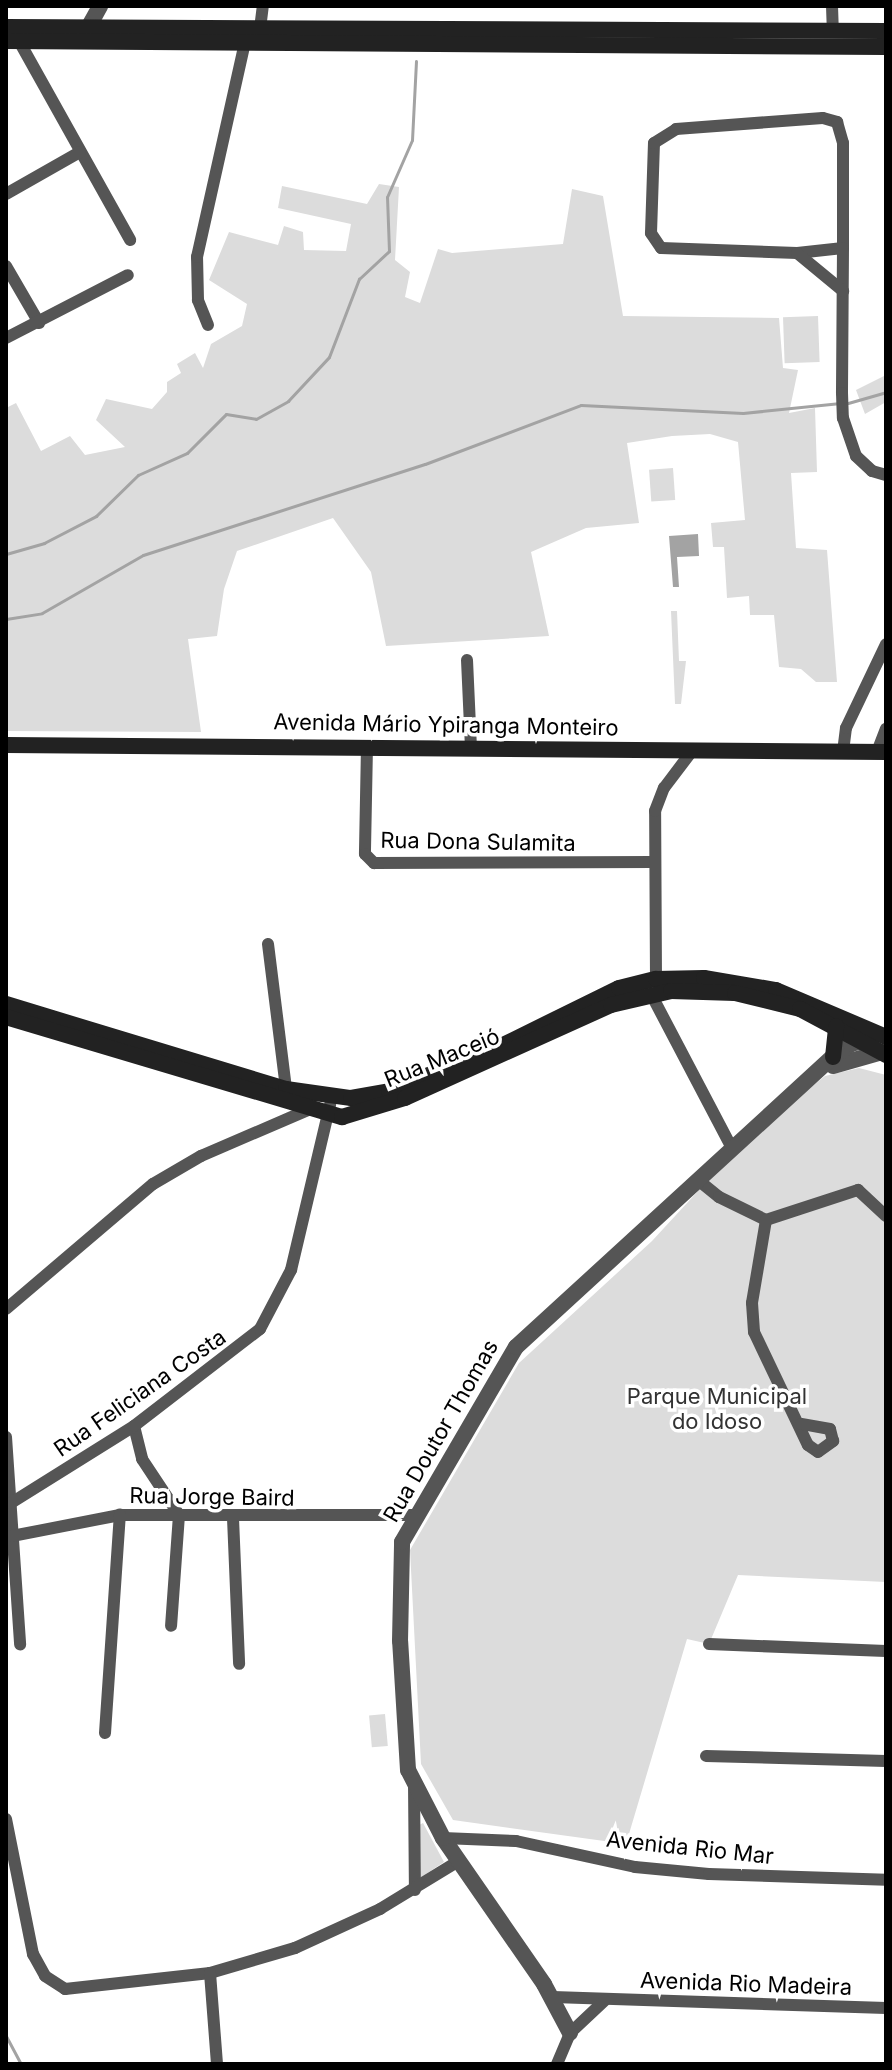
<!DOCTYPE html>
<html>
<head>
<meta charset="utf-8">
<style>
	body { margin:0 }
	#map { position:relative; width:892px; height:2070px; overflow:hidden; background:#fff; font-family:Inter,sans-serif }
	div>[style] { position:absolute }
	.green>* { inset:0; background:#dcdcdc; transform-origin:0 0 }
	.water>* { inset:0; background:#a3a3a3 }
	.stream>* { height:3px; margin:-1.5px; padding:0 1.5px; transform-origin:1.5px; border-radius:1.5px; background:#a3a3a3 }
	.minor>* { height:12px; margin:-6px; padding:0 6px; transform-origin:6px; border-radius:6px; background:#555 }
	.tertiary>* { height:16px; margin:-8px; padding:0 8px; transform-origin:8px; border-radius:8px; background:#555 }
	.secondary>* { height:16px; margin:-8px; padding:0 8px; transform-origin:8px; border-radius:8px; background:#222 }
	span { translate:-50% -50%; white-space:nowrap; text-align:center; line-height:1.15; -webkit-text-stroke:7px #fff; paint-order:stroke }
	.street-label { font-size:22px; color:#000 }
	.park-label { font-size:22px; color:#333 }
	.frame { position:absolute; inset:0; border:8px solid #000; pointer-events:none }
</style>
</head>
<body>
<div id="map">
	<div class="green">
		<i style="clip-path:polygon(379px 184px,399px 187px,395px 260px,410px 272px,405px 297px,420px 303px,438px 249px,452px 253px,563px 244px,572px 189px,603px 196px,623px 316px,779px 318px,783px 368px,798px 370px,789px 413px,815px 408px,817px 472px,791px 473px,796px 548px,827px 550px,837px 682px,816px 682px,801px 669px,779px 667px,774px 615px,750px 615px,749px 596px,727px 598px,724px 547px,713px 547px,711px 523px,745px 520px,738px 442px,710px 434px,672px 436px,627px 443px,639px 523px,586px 528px,531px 552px,549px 636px,386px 646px,371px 572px,333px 518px,237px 551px,224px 589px,217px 636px,188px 639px,201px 732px,6px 731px,6px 408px,16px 403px,41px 451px,70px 436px,85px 455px,125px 447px,96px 420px,106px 399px,152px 409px,167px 392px,167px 382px,181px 373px,177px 364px,195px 353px,203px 368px,211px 344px,242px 326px,247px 304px,209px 280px,229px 232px,278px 245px,284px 226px,303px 232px,304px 250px,346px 251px,351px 224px,278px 208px,282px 186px,367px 204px)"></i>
		<i style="left:818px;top:316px;width:46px;height:35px;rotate:88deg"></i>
		<i style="clip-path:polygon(886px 375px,886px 402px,865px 414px,856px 390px)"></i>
		<i style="left:673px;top:468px;width:32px;height:24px;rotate:86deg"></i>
		<i style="clip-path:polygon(671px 611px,677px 611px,679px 661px,686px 661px,681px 704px,675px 704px)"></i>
		<i style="clip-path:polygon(859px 1068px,886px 1075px,886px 1582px,738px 1575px,709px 1644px,687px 1639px,626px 1844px,453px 1820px,421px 1764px,410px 1550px,519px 1363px,652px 1241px,747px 1138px,825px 1076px)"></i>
		<i style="left:385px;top:1714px;width:32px;height:16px;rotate:85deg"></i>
		<i style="clip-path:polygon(423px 1823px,444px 1862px,420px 1878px,417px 1826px)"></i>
	</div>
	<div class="water">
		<i style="clip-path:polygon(698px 534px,699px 556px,677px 557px,679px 587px,673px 587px,669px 536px)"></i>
	</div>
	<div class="stream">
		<i style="left:848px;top:403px;width:40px;rotate:-16deg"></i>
		<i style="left:6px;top:554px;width:40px;rotate:-16deg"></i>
		<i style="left:44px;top:543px;width:59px;rotate:-27.4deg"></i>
		<i style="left:96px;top:516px;width:59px;rotate:-44.3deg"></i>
		<i style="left:138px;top:475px;width:54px;rotate:-24.2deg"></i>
		<i style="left:187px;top:453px;width:55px;rotate:-45deg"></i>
		<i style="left:226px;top:414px;width:30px;rotate:9deg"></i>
		<i style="left:256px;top:419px;width:37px;rotate:-29deg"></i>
		<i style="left:288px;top:401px;width:60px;rotate:-47deg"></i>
		<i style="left:329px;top:357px;width:84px;rotate:-69deg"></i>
		<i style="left:359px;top:279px;width:41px;rotate:-43deg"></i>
		<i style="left:389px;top:251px;width:54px;rotate:-92.1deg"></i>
		<i style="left:387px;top:197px;width:62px;rotate:-66.3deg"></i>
		<i style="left:412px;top:140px;width:79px;rotate:-87.1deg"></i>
		<i style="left:6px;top:619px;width:36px;rotate:-9deg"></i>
		<i style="left:42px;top:613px;width:116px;rotate:-29.9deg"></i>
		<i style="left:143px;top:555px;width:296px;rotate:-17.9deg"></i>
		<i style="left:425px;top:464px;width:167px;rotate:-20.7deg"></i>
		<i style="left:581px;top:405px;width:162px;rotate:2.8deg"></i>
		<i style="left:743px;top:413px;width:98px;rotate:-5.9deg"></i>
		<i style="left:6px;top:2036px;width:32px;rotate:62deg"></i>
	</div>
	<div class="minor">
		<i style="left:832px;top:6px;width:25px;rotate:88deg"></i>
		<i style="left:260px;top:29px;width:23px;rotate:-83deg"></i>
		<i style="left:19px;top:41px;width:228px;rotate:60.8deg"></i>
		<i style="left:6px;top:194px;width:85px;rotate:-29.6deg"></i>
		<i style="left:843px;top:248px;width:46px;rotate:173.8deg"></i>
		<i style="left:797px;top:253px;width:136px;rotate:-177.9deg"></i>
		<i style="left:661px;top:248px;width:18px;rotate:-124deg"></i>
		<i style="left:651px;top:233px;width:90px;rotate:-88.1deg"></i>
		<i style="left:654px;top:143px;width:26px;rotate:-32deg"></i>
		<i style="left:676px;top:129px;width:147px;rotate:-4.3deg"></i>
		<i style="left:823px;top:118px;width:15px;rotate:16deg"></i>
		<i style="left:837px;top:122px;width:22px;rotate:74deg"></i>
		<i style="left:843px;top:143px;width:105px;rotate:90deg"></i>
		<i style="left:843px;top:248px;width:145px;rotate:90.4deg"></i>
		<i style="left:842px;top:393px;width:25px;rotate:88deg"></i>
		<i style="left:843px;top:418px;width:40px;rotate:71.1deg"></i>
		<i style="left:856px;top:456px;width:22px;rotate:43deg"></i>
		<i style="left:872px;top:471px;width:15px;rotate:16deg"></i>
		<i style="left:797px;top:253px;width:60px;rotate:39.6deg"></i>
		<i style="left:6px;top:266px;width:66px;rotate:59.9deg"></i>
		<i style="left:208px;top:325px;width:27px;rotate:-112deg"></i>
		<i style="left:198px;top:300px;width:43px;rotate:-91.3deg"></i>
		<i style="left:197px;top:257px;width:219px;rotate:-77.4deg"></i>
		<i style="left:6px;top:338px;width:137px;rotate:-27.3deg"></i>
		<i style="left:467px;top:660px;width:87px;rotate:87.4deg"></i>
		<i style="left:367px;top:746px;width:108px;rotate:91.1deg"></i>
		<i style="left:365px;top:854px;width:13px;rotate:45deg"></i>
		<i style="left:374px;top:863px;width:279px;rotate:-0.2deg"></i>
		<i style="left:843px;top:752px;width:24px;rotate:-83deg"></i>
		<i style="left:846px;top:728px;width:93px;rotate:-64.5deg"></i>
		<i style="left:877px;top:752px;width:25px;rotate:-69deg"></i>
		<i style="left:268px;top:944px;width:146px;rotate:82.9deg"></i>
		<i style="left:656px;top:979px;width:168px;rotate:-90.3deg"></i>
		<i style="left:655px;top:811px;width:25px;rotate:-69deg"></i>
		<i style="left:664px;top:788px;width:46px;rotate:-52.9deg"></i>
		<i style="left:651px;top:994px;width:174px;rotate:62.3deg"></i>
		<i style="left:698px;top:1180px;width:27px;rotate:39deg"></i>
		<i style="left:719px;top:1197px;width:52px;rotate:26.1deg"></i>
		<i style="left:766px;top:1220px;width:97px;rotate:-18.1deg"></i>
		<i style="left:858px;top:1190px;width:38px;rotate:43deg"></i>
		<i style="left:766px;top:1220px;width:84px;rotate:99.6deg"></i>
		<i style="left:752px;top:1303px;width:29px;rotate:86deg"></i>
		<i style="left:754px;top:1332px;width:125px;rotate:64.5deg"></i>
		<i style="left:808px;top:1445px;width:12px;rotate:35deg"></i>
		<i style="left:818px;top:1452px;width:19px;rotate:-36deg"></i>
		<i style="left:833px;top:1441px;width:12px;rotate:-104deg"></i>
		<i style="left:830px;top:1429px;width:29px;rotate:-170deg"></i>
		<i style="left:6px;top:1309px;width:193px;rotate:-40.4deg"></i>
		<i style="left:153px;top:1184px;width:56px;rotate:-30.3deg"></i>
		<i style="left:201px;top:1156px;width:116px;rotate:-23.3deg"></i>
		<i style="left:134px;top:1426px;width:34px;rotate:76deg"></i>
		<i style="left:142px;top:1459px;width:67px;rotate:56.5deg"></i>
		<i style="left:179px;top:1515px;width:111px;rotate:94.1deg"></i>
		<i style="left:6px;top:1437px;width:208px;rotate:86.1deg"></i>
		<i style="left:11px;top:1503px;width:145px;rotate:-32deg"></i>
		<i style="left:134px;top:1426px;width:159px;rotate:-37.6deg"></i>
		<i style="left:260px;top:1329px;width:67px;rotate:-62.3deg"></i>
		<i style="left:291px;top:1270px;width:170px;rotate:-76.7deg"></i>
		<i style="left:233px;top:1518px;width:146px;rotate:87.6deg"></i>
		<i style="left:12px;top:1536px;width:110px;rotate:-11deg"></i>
		<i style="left:120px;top:1515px;width:294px"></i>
		<i style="left:709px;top:1644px;width:177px;rotate:2.3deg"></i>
		<i style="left:105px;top:1733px;width:219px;rotate:-86.1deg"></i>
		<i style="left:706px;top:1756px;width:180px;rotate:1.6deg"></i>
		<i style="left:414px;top:1783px;width:107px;rotate:89.5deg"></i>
		<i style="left:6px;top:1819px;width:138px;rotate:78.7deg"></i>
		<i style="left:33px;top:1954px;width:25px;rotate:61deg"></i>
		<i style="left:45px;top:1976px;width:24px;rotate:33deg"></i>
		<i style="left:65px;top:1989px;width:146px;rotate:-6.3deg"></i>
		<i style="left:210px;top:1973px;width:89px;rotate:-16.4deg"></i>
		<i style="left:295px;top:1948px;width:94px;rotate:-24.6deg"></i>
		<i style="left:380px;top:1909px;width:90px;rotate:-31.4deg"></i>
		<i style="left:443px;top:1838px;width:73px;rotate:2.4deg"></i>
		<i style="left:516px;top:1841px;width:122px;rotate:12.3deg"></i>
		<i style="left:635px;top:1867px;width:74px;rotate:5.4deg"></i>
		<i style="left:709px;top:1874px;width:177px;rotate:1.9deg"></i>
		<i style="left:210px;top:1973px;width:91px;rotate:85.6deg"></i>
		<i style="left:553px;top:1997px;width:333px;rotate:1.9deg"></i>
		<i style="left:557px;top:2064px;width:34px;rotate:-67deg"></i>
		<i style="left:570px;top:2033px;width:47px;rotate:-43.3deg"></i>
	</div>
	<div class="tertiary">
		<i style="left:88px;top:28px;width:25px;rotate:-61deg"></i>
		<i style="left:833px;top:1066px;width:51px;rotate:-15.9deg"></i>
		<i style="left:570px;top:2033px;width:55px;rotate:-118deg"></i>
		<i style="left:544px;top:1984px;width:178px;rotate:-124.7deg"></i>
		<i style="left:443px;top:1838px;width:76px;rotate:-117.2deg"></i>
		<i style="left:408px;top:1770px;width:129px;rotate:-93.5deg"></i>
		<i style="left:400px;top:1641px;width:99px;rotate:-88.8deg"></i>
		<i style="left:402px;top:1542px;width:226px;rotate:-59.7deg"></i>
		<i style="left:516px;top:1347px;width:430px;rotate:-42.5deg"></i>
		<i style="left:833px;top:1057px;width:22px;rotate:-36deg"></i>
		<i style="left:851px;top:1044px;width:20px;rotate:-15deg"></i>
	</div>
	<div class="secondary">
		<i style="left:6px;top:27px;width:880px;rotate:0.26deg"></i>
		<i style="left:6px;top:41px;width:880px;rotate:0.39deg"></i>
		<i style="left:6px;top:745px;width:880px;rotate:0.46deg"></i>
		<i style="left:6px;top:1004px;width:293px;rotate:16.9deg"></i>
		<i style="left:286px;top:1089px;width:66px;rotate:7.9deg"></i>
		<i style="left:351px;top:1098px;width:39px;rotate:-10deg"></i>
		<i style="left:389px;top:1091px;width:121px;rotate:-21.9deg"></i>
		<i style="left:501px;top:1046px;width:131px;rotate:-26.2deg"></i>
		<i style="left:619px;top:988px;width:38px;rotate:-14deg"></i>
		<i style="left:656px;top:979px;width:48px;rotate:-1.2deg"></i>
		<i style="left:704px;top:978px;width:73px;rotate:9.5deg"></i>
		<i style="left:776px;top:990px;width:120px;rotate:23.1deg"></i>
		<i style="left:6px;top:1017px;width:351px;rotate:16.6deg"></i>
		<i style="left:342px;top:1117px;width:66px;rotate:-16.8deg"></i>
		<i style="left:405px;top:1098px;width:226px;rotate:-24.3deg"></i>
		<i style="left:611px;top:1005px;width:62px;rotate:-13.1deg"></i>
		<i style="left:671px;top:991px;width:64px;rotate:1.8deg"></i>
		<i style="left:735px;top:993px;width:67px;rotate:13.8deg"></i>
		<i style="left:800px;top:1009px;width:98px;rotate:28.1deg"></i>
		<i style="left:833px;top:1057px;width:31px;rotate:-84deg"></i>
	</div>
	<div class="street-label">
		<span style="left:446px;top:725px;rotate:1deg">Avenida Mário Ypiranga Monteiro</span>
		<span style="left:478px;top:842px;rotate:1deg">Rua Dona Sulamita</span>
		<span style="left:442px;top:1058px;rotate:-22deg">Rua Maceió</span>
		<span style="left:140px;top:1393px;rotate:-35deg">Rua Feliciana Costa</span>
		<span style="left:441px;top:1431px;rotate:-60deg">Rua Doutor Thomas</span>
		<span style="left:212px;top:1497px;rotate:1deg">Rua Jorge Baird</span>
		<span style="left:690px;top:1848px;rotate:6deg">Avenida Rio Mar</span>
		<span style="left:746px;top:1984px;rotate:2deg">Avenida Rio Madeira</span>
	</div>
	<div class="park-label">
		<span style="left:717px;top:1409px">Parque Municipal<br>do Idoso</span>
	</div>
	<div class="frame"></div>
</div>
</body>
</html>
